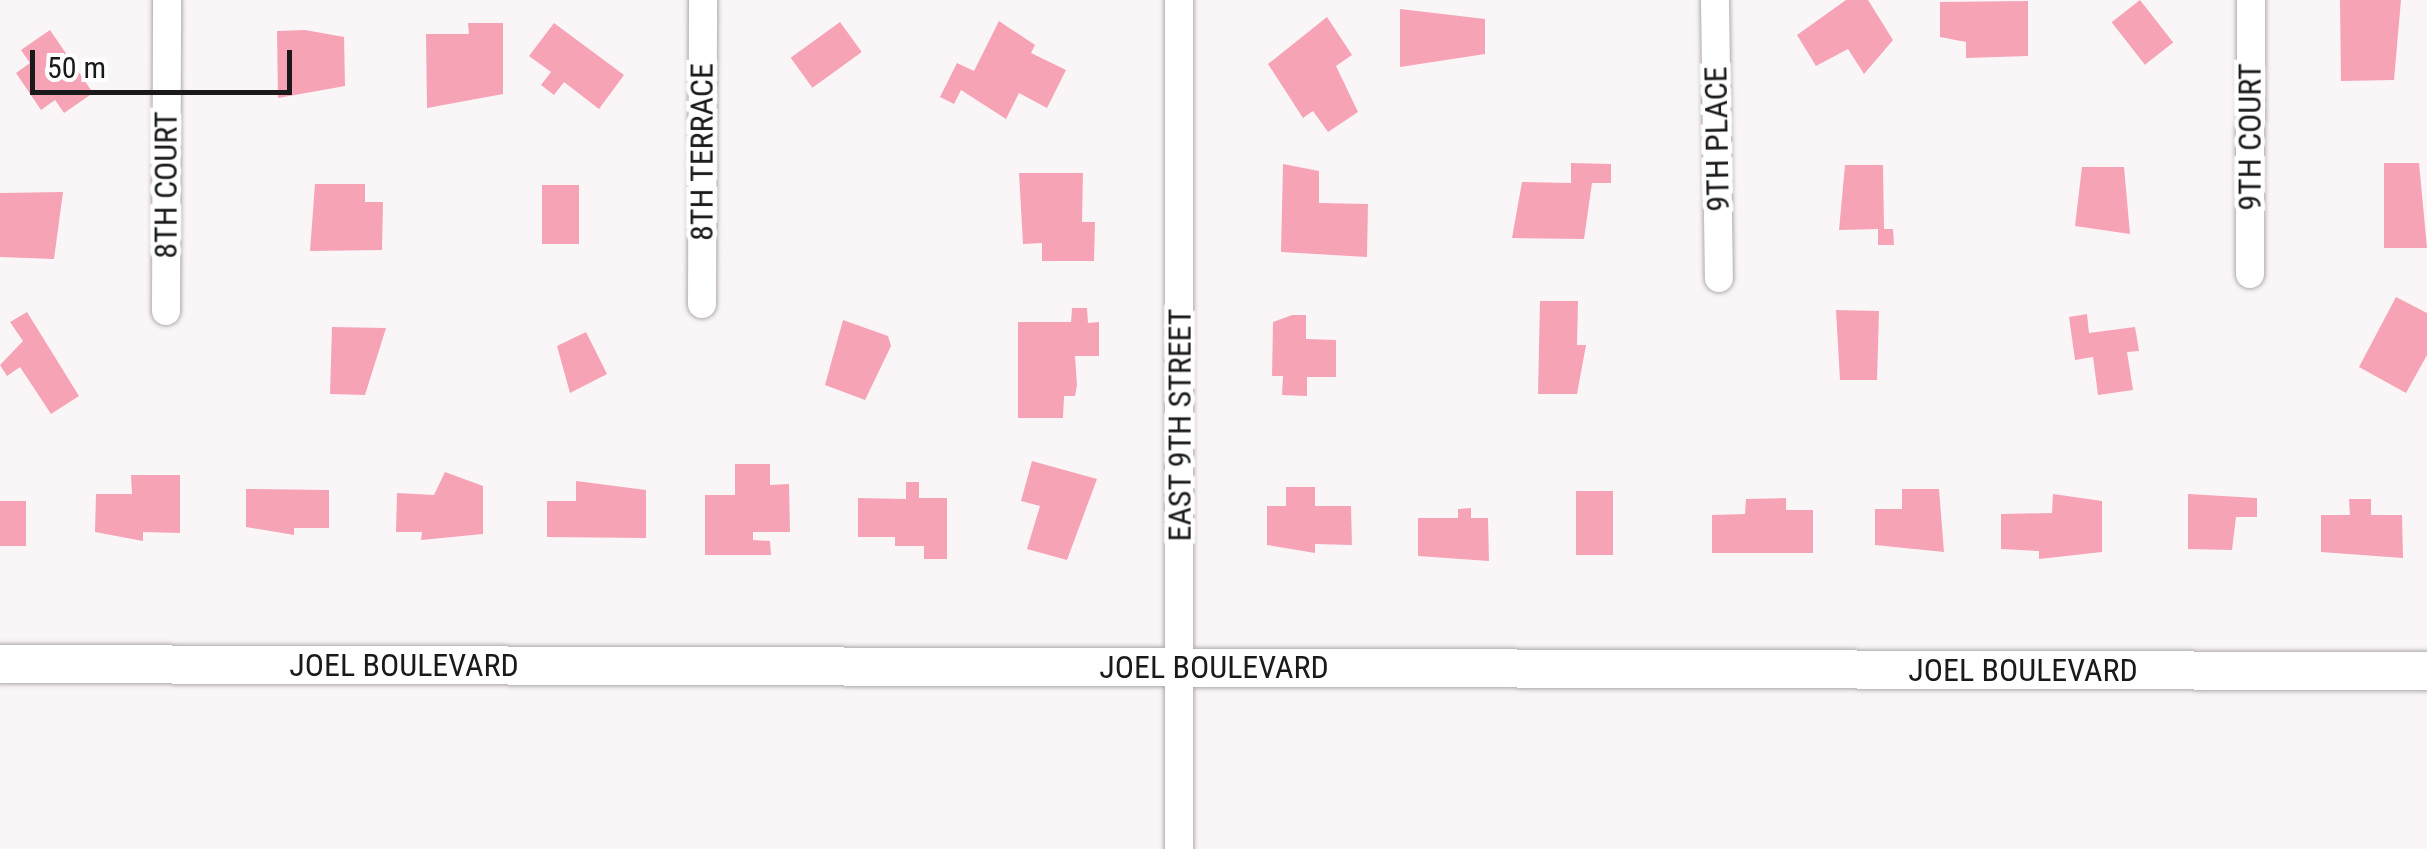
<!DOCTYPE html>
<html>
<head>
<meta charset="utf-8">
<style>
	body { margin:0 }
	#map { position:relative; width:2427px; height:849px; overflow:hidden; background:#faf6f8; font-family:"Roboto Condensed",sans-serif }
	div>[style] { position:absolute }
	.building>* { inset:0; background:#f6a3b6; transform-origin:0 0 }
	.roads { filter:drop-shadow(0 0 2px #aeabad) drop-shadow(0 0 2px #aeabad) }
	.minor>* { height:28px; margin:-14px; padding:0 14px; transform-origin:14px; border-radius:14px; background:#fff }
	.secondary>* { height:38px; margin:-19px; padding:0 19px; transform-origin:19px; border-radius:19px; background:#fff }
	span { translate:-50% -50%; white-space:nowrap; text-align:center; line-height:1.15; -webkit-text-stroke:9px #fff; paint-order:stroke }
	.street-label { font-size:32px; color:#1b191a }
	.scale { position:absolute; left:30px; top:50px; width:262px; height:45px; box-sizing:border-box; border:5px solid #1b191a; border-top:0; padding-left:12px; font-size:30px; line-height:35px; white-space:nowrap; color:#1b191a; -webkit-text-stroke:8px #fff; paint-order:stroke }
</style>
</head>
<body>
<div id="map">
	<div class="building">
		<i style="clip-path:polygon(1846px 0,1868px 0,1893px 40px,1864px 74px,1848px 49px,1816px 66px,1797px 35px)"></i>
		<i style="left:2140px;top:0;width:54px;height:36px;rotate:52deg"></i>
		<i style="clip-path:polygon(2340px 0,2401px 0,2394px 80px,2341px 81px)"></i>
		<i style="clip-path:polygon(2028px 1px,2028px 56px,1966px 58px,1966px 42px,1940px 37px,1940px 2px)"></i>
		<i style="clip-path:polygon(1400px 9px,1485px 19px,1485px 54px,1400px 67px)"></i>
		<i style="clip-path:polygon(1327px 17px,1352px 55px,1336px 66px,1358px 112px,1328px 132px,1313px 111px,1303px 118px,1268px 64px)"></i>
		<i style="clip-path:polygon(999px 21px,1035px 45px,1031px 53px,1066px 70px,1047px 108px,1019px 93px,1006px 119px,961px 90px,954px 104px,940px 97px,957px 63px,974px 71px)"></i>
		<i style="left:840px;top:22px;width:37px;height:61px;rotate:54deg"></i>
		<i style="clip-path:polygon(468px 23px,503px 23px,503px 94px,427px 108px,426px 34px,469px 34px)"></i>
		<i style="clip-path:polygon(554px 23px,624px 75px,599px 109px,564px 82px,554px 95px,541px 85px,551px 72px,529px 56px)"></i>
		<i style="clip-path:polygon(50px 30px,93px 93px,64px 113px,55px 100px,41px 110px,16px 73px,30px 63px,21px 50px)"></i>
		<i style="clip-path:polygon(305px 30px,344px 37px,345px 86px,278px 98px,277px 31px)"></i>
		<i style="clip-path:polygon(1571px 163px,1611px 164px,1611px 183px,1592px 183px,1584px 239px,1512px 238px,1522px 182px,1571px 183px)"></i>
		<i style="clip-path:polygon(2384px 163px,2419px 163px,2427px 248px,2384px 248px)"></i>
		<i style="clip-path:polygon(1283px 164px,1319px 171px,1319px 203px,1368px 204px,1367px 257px,1281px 252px)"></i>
		<i style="clip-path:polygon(1845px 165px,1883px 165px,1884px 229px,1893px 229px,1894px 245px,1878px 245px,1878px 229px,1839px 230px)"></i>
		<i style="clip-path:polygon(2082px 167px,2124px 167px,2130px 234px,2075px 226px)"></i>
		<i style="clip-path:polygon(1019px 173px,1083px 173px,1082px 222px,1095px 222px,1094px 261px,1042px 261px,1042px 243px,1023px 244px)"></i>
		<i style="clip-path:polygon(315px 184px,365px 184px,365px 202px,383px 202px,382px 250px,310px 251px)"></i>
		<i style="left:542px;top:185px;width:37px;height:59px"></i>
		<i style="clip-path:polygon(63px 192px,54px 259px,0 257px,0 193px)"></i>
		<i style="clip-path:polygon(2396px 297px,2427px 313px,2427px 355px,2406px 393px,2359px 367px)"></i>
		<i style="clip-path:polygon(1540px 301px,1578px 301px,1577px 345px,1586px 345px,1577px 394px,1538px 394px)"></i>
		<i style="clip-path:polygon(1072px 308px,1087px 308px,1088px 323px,1099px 322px,1099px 356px,1075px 356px,1077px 385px,1075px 396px,1064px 396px,1063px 418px,1018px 418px,1018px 322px,1071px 322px)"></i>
		<i style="clip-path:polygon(1836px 310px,1879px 311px,1877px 380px,1840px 380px)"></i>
		<i style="clip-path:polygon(27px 312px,79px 396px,51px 414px,20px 367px,7px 376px,0 365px,23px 341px,10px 322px)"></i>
		<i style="clip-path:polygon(2087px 314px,2089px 333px,2135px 327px,2139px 351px,2127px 352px,2133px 390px,2098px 395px,2093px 357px,2075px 360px,2069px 317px)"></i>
		<i style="clip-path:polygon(1292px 315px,1306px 315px,1306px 339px,1336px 340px,1336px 377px,1307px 377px,1307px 396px,1282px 395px,1283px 376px,1272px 376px,1273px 322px)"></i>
		<i style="clip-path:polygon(843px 320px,888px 336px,891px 346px,865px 400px,825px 385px)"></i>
		<i style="clip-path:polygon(332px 327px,386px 328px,365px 395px,330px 394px)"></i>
		<i style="clip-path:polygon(586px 332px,607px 374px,570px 393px,557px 346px)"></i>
		<i style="clip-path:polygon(1032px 461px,1097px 479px,1067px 560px,1027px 549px,1040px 506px,1021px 501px)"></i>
		<i style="clip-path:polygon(735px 464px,770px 464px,770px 485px,789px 484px,790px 532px,753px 532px,753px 540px,770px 541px,771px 555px,705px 555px,705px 495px,735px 495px)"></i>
		<i style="clip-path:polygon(445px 472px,483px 486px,483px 534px,421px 540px,422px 532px,396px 532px,397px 493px,434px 495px)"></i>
		<i style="clip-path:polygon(131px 475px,180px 475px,180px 533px,143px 532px,143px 541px,95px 532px,96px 494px,132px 494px)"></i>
		<i style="clip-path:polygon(576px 481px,646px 490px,646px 538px,547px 537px,547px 501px,576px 501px)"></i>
		<i style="clip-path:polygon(906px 482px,919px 482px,919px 498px,947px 498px,947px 559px,924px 559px,924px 546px,895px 546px,895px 537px,858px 537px,858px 498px,906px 499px)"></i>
		<i style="clip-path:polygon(1286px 487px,1315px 487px,1315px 506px,1351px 506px,1352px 545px,1315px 544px,1315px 553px,1267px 545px,1267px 506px,1286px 506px)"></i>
		<i style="clip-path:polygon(246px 489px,329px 490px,329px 528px,294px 528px,294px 535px,246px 527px)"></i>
		<i style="clip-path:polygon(1902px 489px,1939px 489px,1944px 552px,1875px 545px,1875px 509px,1902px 509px)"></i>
		<i style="left:1576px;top:491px;width:37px;height:64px"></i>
		<i style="clip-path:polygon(2053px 494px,2102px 501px,2102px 552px,2039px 559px,2039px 551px,2001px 549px,2001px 514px,2052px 513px)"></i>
		<i style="clip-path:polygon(2188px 494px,2257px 498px,2257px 517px,2236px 517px,2232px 550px,2188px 549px)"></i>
		<i style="clip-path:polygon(1786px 498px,1786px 510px,1813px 510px,1813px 553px,1712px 553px,1712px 515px,1745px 514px,1746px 499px)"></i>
		<i style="clip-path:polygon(2349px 499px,2371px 499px,2371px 515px,2402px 515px,2403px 558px,2321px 552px,2321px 515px,2350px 515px)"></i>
		<i style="left:0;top:501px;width:26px;height:45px"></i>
		<i style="clip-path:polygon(1471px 508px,1471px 518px,1488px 518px,1489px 561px,1418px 556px,1418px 518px,1458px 518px,1458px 509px)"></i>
	</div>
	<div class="roads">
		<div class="minor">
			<i style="left:1715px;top:0;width:278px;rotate:89.2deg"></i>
			<i style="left:2250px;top:274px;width:274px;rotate:-89.8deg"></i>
			<i style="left:702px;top:304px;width:304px;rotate:-89.8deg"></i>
			<i style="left:166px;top:311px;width:311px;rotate:-89.8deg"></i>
			<i style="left:1179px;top:849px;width:849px;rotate:-90deg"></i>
		</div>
		<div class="secondary">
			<i style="left:0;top:664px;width:2427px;rotate:0.17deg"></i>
		</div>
	</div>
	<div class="street-label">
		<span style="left:2250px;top:137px;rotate:-90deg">9TH COURT</span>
		<span style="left:1717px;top:139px;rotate:-91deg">9TH PLACE</span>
		<span style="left:702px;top:152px;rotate:-90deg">8TH TERRACE</span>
		<span style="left:166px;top:185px;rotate:-90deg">8TH COURT</span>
		<span style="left:1180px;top:425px;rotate:-90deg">EAST 9TH STREET</span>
		<span style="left:404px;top:665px">JOEL BOULEVARD</span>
		<span style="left:1214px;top:667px">JOEL BOULEVARD</span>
		<span style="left:2023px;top:670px">JOEL BOULEVARD</span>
	</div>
	<div class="scale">50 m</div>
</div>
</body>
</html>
